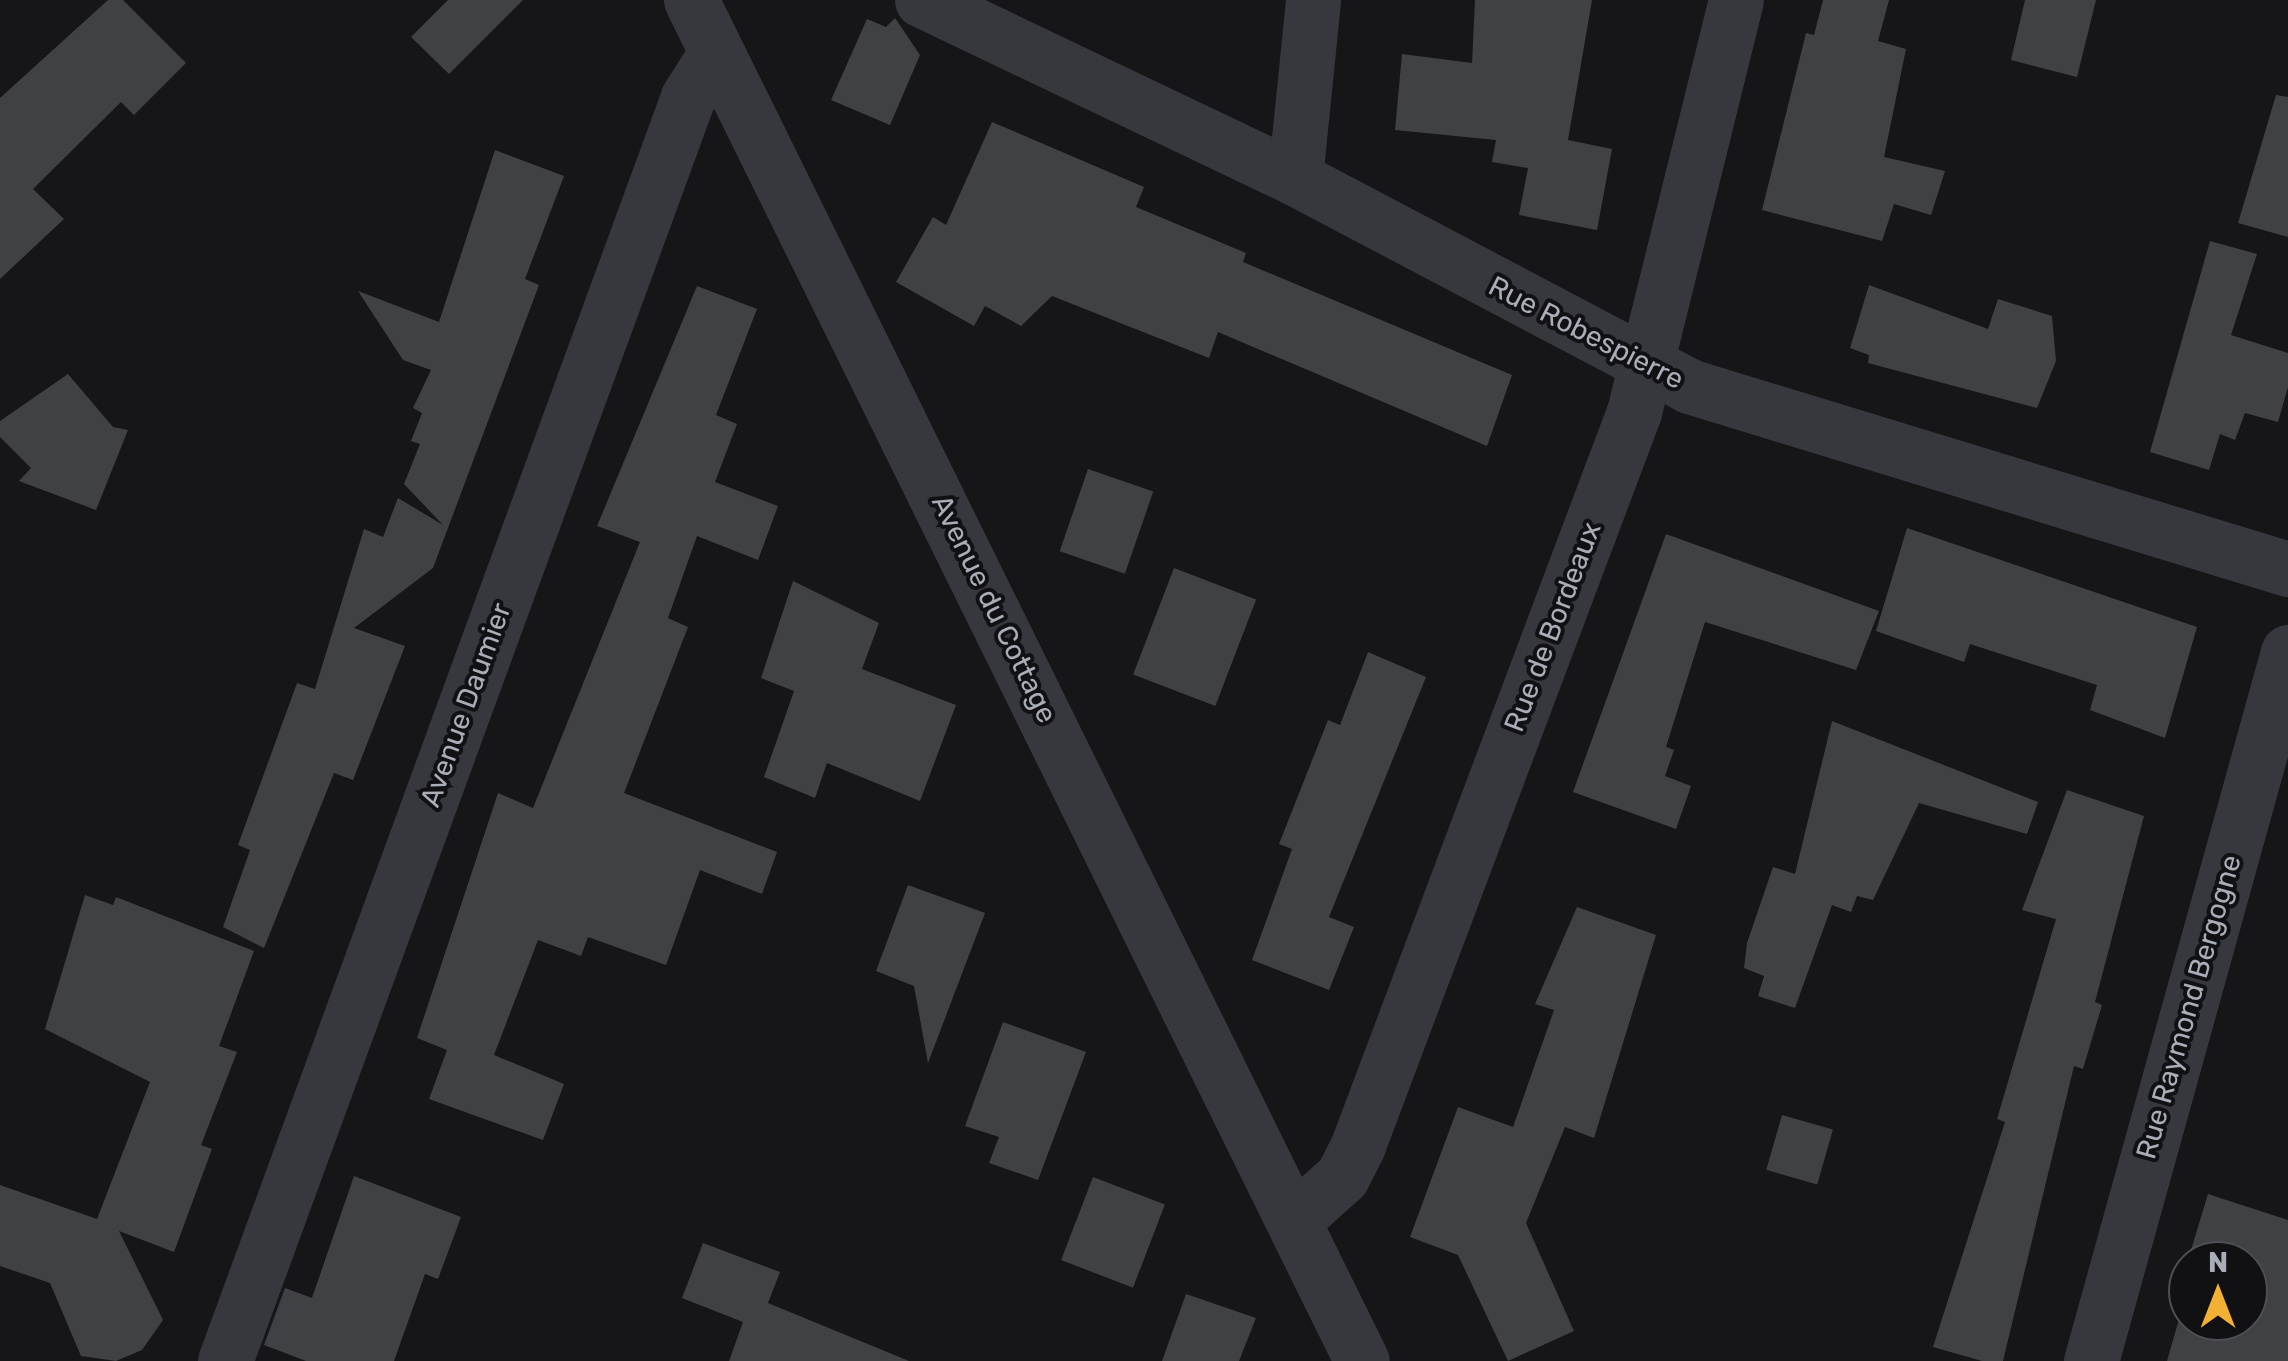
<!DOCTYPE html>
<html>
<head>
<meta charset="utf-8">
<style>
	body { margin:0 }
	#map { position:relative; width:2288px; height:1361px; overflow:hidden; background:#161618; font-family:Rubik,sans-serif }
	div>[style] { position:absolute }
	.building>* { inset:0; background:#404145; transform-origin:0 0 }
	.minor>* { height:55px; margin:-27.5px; padding:0 27.5px; transform-origin:27.5px; border-radius:27.5px; background:#37383d }
	span { translate:-50% -50%; white-space:nowrap; text-align:center; line-height:1.15; -webkit-text-stroke:8px #111113; paint-order:stroke }
	.street-label { font-size:28px; color:#a8adb8 }
	.north { position:absolute; left:2168px; top:1241px; width:100px; height:100px; box-sizing:border-box; background:#111113; border:2px solid #4d4f55; border-radius:50%; rotate:0deg; font-size:28px; font-weight:700; line-height:40px; text-align:center; color:#a8adb8 }
	.north::after { content:''; display:block; margin:auto; width:35px; height:45px; background:#f2b134; clip-path:polygon(50% 0,100% 100%,50% 72%,0 100%) }
</style>
</head>
<body>
<div id="map">
	<div class="building">
		<i style="clip-path:polygon(108px 0,123px 0,186px 63px,134px 115px,121px 102px,33px 189px,64px 219px,0 279px,0 98px)"></i>
		<i style="clip-path:polygon(448px 0,523px 0,449px 74px,411px 37px)"></i>
		<i style="clip-path:polygon(1475px 0,1592px 0,1568px 140px,1612px 149px,1597px 230px,1519px 215px,1528px 168px,1492px 162px,1496px 140px,1395px 130px,1402px 54px,1472px 63px)"></i>
		<i style="clip-path:polygon(1823px 0,1889px 0,1878px 41px,1906px 49px,1884px 157px,1945px 171px,1931px 215px,1894px 204px,1882px 241px,1762px 210px,1806px 33px,1814px 35px)"></i>
		<i style="clip-path:polygon(2025px 0,2096px 0,2077px 77px,2011px 60px)"></i>
		<i style="clip-path:polygon(895px 18px,920px 55px,890px 125px,831px 100px,867px 19px,886px 27px)"></i>
		<i style="clip-path:polygon(2276px 95px,2288px 97px,2288px 237px,2238px 223px)"></i>
		<i style="clip-path:polygon(992px 122px,1144px 187px,1136px 207px,1246px 253px,1243px 262px,1512px 375px,1487px 446px,1218px 332px,1209px 358px,1052px 296px,1021px 326px,985px 306px,974px 326px,896px 282px,933px 217px,946px 225px)"></i>
		<i style="clip-path:polygon(495px 150px,564px 176px,525px 279px,539px 285px,433px 568px,354px 628px,405px 646px,353px 780px,334px 773px,264px 948px,223px 927px,250px 850px,238px 845px,297px 683px,315px 689px,364px 529px,383px 537px,398px 498px,443px 525px,404px 484px,420px 444px,411px 441px,422px 413px,413px 408px,431px 370px,403px 360px,358px 291px,439px 322px)"></i>
		<i style="clip-path:polygon(2210px 241px,2257px 254px,2231px 335px,2288px 353px,2288px 387px,2278px 422px,2245px 413px,2235px 440px,2220px 434px,2209px 470px,2150px 452px)"></i>
		<i style="clip-path:polygon(1869px 285px,1988px 329px,1998px 299px,2052px 316px,2056px 361px,2037px 408px,1868px 363px,1869px 355px,1850px 348px)"></i>
		<i style="clip-path:polygon(697px 286px,757px 309px,716px 415px,737px 424px,715px 482px,778px 506px,758px 560px,697px 536px,668px 618px,688px 627px,624px 793px,777px 852px,762px 894px,700px 870px,666px 965px,588px 937px,581px 956px,538px 940px,494px 1055px,564px 1084px,543px 1140px,429px 1099px,447px 1050px,417px 1038px,498px 793px,533px 808px,640px 542px,597px 526px)"></i>
		<i style="clip-path:polygon(68px 374px,113px 427px,128px 430px,96px 510px,19px 481px,31px 468px,0 437px,0 421px)"></i>
		<i style="left:1088px;top:469px;width:69px;height:87px;rotate:19deg"></i>
		<i style="clip-path:polygon(1907px 528px,2197px 627px,2165px 738px,2090px 710px,2097px 685px,1970px 644px,1964px 662px,1876px 631px)"></i>
		<i style="clip-path:polygon(1666px 534px,1879px 611px,1856px 670px,1705px 622px,1666px 747px,1674px 750px,1665px 776px,1691px 786px,1676px 829px,1573px 792px)"></i>
		<i style="left:1174px;top:568px;width:88px;height:114px;rotate:21deg"></i>
		<i style="clip-path:polygon(793px 581px,879px 623px,862px 669px,956px 705px,920px 801px,827px 763px,815px 798px,764px 777px,794px 691px,761px 678px)"></i>
		<i style="clip-path:polygon(1368px 652px,1426px 677px,1329px 917px,1354px 927px,1329px 990px,1252px 960px,1292px 849px,1279px 844px,1328px 720px,1340px 725px)"></i>
		<i style="clip-path:polygon(1832px 721px,2038px 802px,2027px 834px,1919px 803px,1873px 900px,1857px 896px,1851px 912px,1832px 905px,1795px 1008px,1758px 996px,1764px 976px,1744px 968px,1747px 943px,1773px 867px,1795px 874px)"></i>
		<i style="clip-path:polygon(2067px 790px,2144px 816px,2095px 1002px,2102px 1005px,2083px 1069px,2074px 1066px,2003px 1361px,1982px 1361px,1933px 1347px,2005px 1122px,1997px 1119px,2056px 919px,2022px 910px)"></i>
		<i style="clip-path:polygon(908px 885px,985px 913px,928px 1063px,914px 986px,876px 971px)"></i>
		<i style="clip-path:polygon(85px 895px,113px 905px,116px 897px,254px 951px,219px 1046px,237px 1052px,201px 1145px,212px 1149px,174px 1252px,119px 1231px,163px 1320px,142px 1350px,116px 1361px,81px 1356px,50px 1283px,0 1266px,0 1185px,97px 1219px,150px 1082px,45px 1029px)"></i>
		<i style="clip-path:polygon(1577px 907px,1656px 935px,1594px 1138px,1565px 1127px,1526px 1223px,1574px 1331px,1508px 1361px,1458px 1255px,1410px 1237px,1458px 1107px,1513px 1127px,1554px 1010px,1535px 1004px)"></i>
		<i style="clip-path:polygon(1003px 1022px,1086px 1052px,1038px 1180px,989px 1163px,999px 1137px,965px 1126px)"></i>
		<i style="left:1782px;top:1115px;width:53px;height:57px;rotate:16deg"></i>
		<i style="clip-path:polygon(354px 1176px,461px 1217px,438px 1279px,425px 1274px,394px 1361px,306px 1361px,264px 1345px,285px 1288px,312px 1298px)"></i>
		<i style="left:1093px;top:1177px;width:77px;height:89px;rotate:21deg"></i>
		<i style="clip-path:polygon(2208px 1194px,2288px 1220px,2288px 1361px,2167px 1361px,2188px 1288px,2188px 1321px,2248px 1321px,2248px 1261px,2188px 1261px,2184px 1273px)"></i>
		<i style="clip-path:polygon(703px 1243px,780px 1272px,768px 1303px,909px 1361px,729px 1361px,743px 1322px,682px 1298px)"></i>
		<i style="clip-path:polygon(1186px 1294px,1256px 1318px,1239px 1361px,1162px 1361px)"></i>
	</div>
	<div class="minor">
		<i style="left:691px;top:0;width:1517px;rotate:63.76deg"></i>
		<i style="left:922px;top:0;width:413px;rotate:25.5deg"></i>
		<i style="left:1295px;top:178px;width:446px;rotate:27.8deg"></i>
		<i style="left:1689px;top:386px;width:626px;rotate:16.99deg"></i>
		<i style="left:1295px;top:178px;width:179px;rotate:-84.2deg"></i>
		<i style="left:1294px;top:1220px;width:64px;rotate:-41.9deg"></i>
		<i style="left:1342px;top:1177px;width:36px;rotate:-63deg"></i>
		<i style="left:1358px;top:1145px;width:783px;rotate:-69.37deg"></i>
		<i style="left:1634px;top:412px;width:424px;rotate:-76.1deg"></i>
		<i style="left:225px;top:1361px;width:1346px;rotate:-69.88deg"></i>
		<i style="left:688px;top:97px;width:52px;rotate:-57.5deg"></i>
		<i style="left:2091px;top:1361px;width:736px;rotate:-74.47deg"></i>
	</div>
	<div class="street-label">
		<span style="left:1586px;top:333px;rotate:27deg">Rue Robespierre</span>
		<span style="left:994px;top:609px;rotate:64deg">Avenue du Cottage</span>
		<span style="left:1553px;top:627px;rotate:-69deg">Rue de Bordeaux</span>
		<span style="left:466px;top:705px;rotate:-70deg">Avenue Daumier</span>
		<span style="left:2189px;top:1007px;rotate:-74deg">Rue Raymond Bergogne</span>
	</div>
	<div class="north">N</div>
</div>
</body>
</html>
